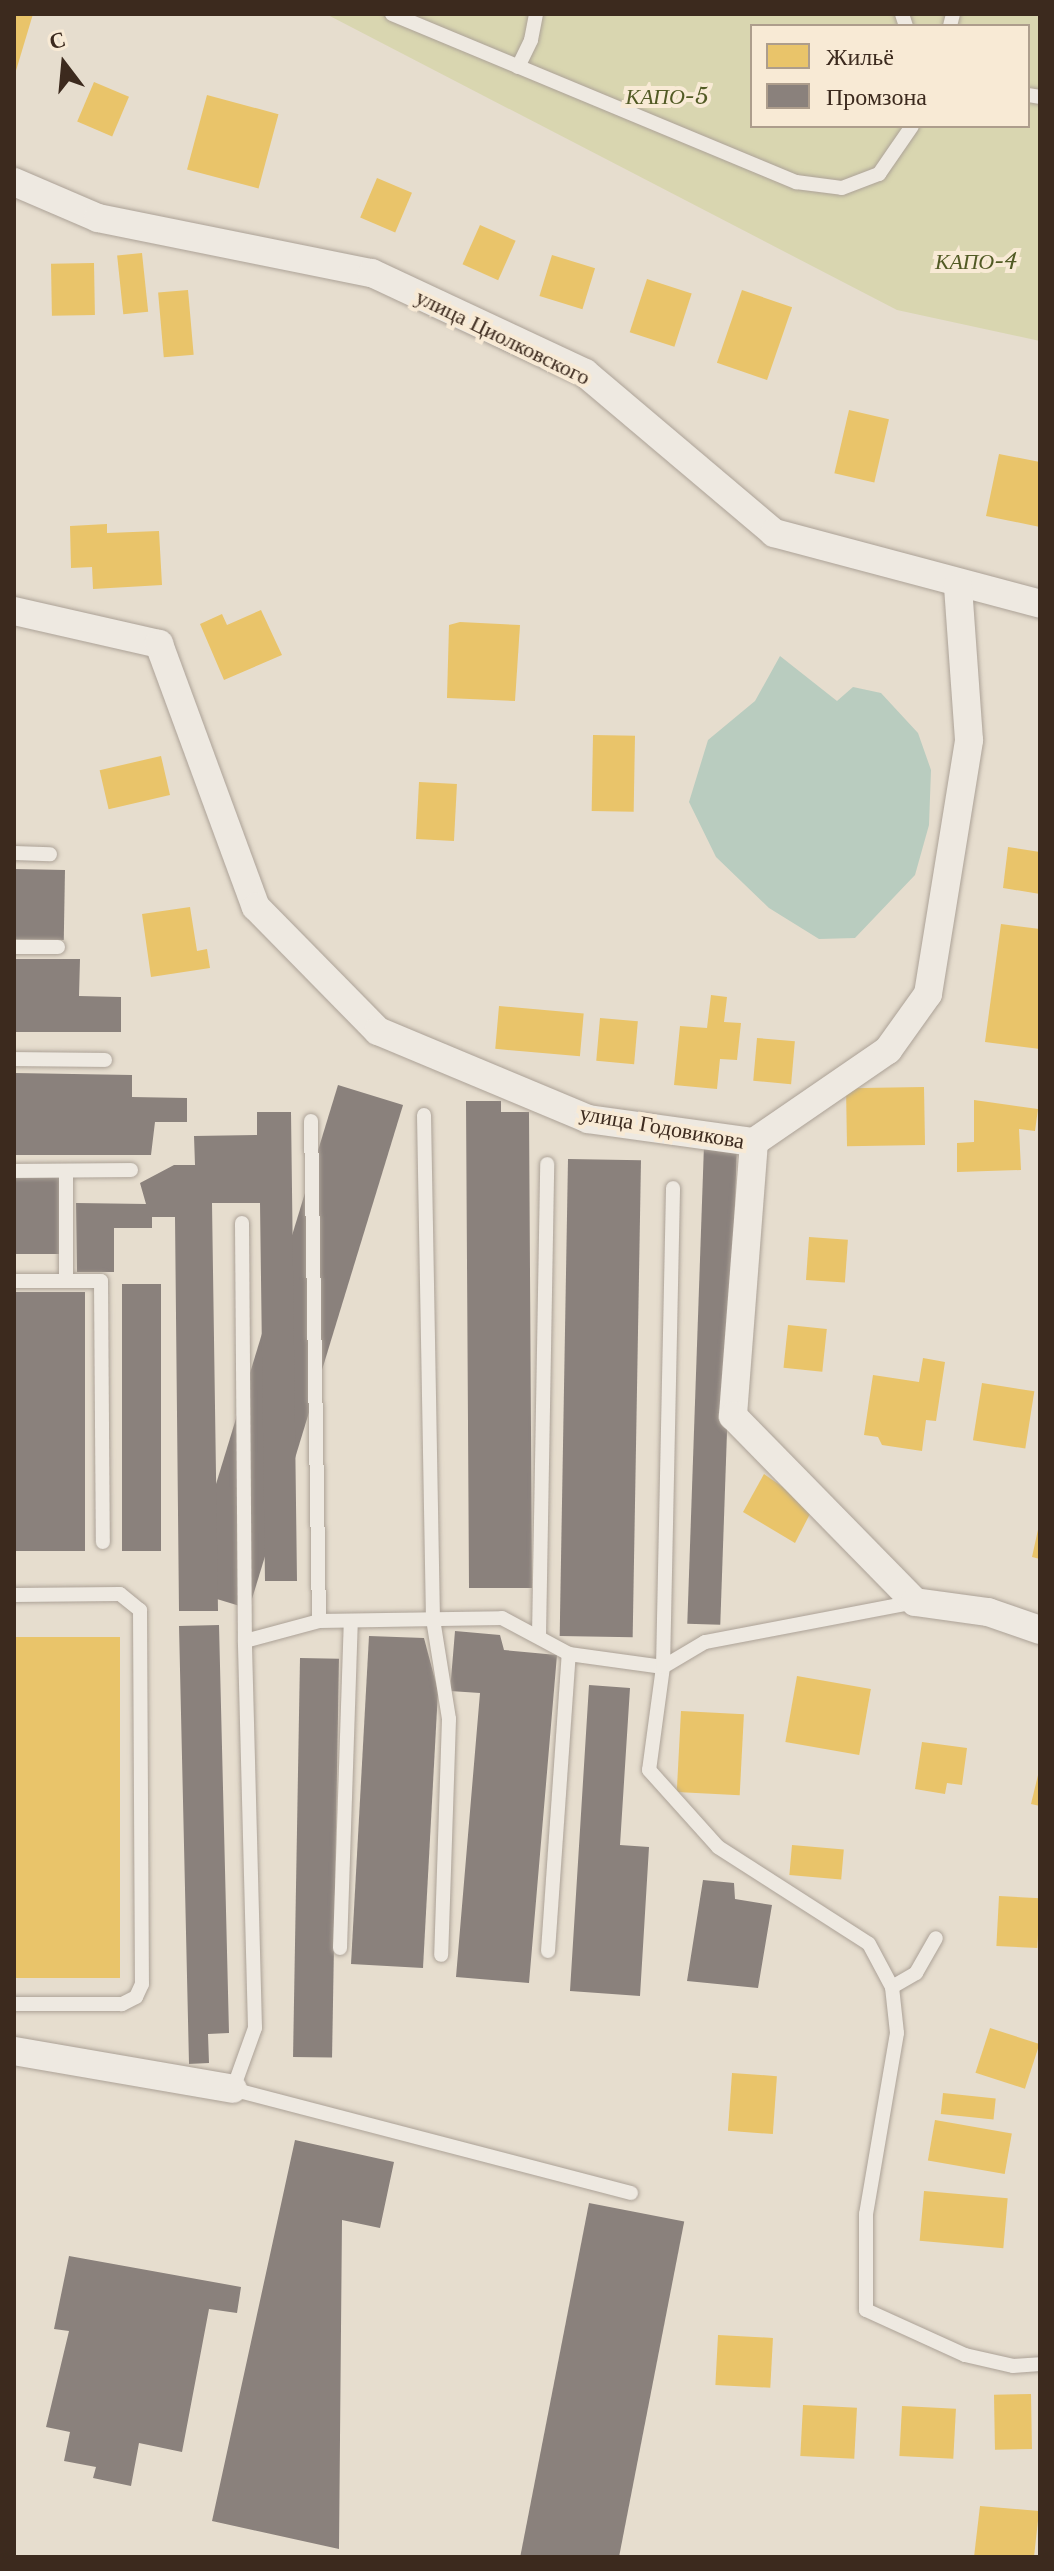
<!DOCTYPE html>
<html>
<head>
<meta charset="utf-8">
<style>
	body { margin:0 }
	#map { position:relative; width:1054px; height:2571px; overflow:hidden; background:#e6ddce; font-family:"Libre Baskerville",serif }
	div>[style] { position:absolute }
	.green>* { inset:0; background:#d9d6b0 }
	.water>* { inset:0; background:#b9ccbf }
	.homes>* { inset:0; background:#e9c46a; transform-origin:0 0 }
	.industry>* { inset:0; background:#8a817c; transform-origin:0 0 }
	.roads { filter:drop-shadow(0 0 2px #aca297) drop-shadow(0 0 2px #aca297) }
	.lane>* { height:14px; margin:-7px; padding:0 7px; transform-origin:7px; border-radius:7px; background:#eee9e1 }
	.street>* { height:28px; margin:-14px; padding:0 14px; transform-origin:14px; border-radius:14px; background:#eee9e1 }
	span { translate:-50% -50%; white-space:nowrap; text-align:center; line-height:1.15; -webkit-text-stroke:8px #f8ead5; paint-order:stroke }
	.park-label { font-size:22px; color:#515a24; font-style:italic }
	.street-label { font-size:22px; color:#3c2a1e }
	.frame { position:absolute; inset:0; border:16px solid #3c2a1e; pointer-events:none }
	.legend { position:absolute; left:750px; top:24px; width:280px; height:104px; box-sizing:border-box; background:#f8ead5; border:2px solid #ad9d8c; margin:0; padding:10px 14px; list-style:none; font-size:24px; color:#3c2a1e }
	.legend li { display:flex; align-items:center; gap:16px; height:40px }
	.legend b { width:40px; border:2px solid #ad9d8c }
	.north { position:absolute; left:24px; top:24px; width:80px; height:80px; -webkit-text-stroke:6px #f8ead5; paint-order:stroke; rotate:344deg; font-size:22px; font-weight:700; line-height:32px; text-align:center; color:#3c2a1e }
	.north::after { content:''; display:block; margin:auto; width:28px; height:36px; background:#3c2a1e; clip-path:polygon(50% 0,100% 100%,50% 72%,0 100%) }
</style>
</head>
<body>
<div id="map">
	<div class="green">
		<i style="clip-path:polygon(evenodd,326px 14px,1040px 14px,1040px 341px,897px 310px,326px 14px,752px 26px,1028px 26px,1028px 126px,752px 126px,752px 26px)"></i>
	</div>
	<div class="water">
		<i style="clip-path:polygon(780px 656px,837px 701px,853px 687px,881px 693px,918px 733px,931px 770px,929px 825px,915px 875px,855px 938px,819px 939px,769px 908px,716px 857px,689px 802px,708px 740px,755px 701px)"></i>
	</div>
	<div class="homes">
		<i style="clip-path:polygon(14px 14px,33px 14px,15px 74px,14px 74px)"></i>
		<i style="left:94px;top:82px;width:38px;height:43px;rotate:23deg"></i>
		<i style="left:207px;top:95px;width:74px;height:77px;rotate:15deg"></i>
		<i style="left:377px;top:178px;width:38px;height:43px;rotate:23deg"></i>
		<i style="left:480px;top:225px;width:39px;height:43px;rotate:24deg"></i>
		<i style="left:142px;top:253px;width:59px;height:25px;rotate:84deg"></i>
		<i style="left:552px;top:255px;width:45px;height:43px;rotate:17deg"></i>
		<i style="left:94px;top:263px;width:52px;height:43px;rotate:89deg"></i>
		<i style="left:647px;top:279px;width:47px;height:56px;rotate:18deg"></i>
		<i style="left:188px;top:290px;width:65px;height:30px;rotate:85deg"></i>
		<i style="left:742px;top:290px;width:53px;height:77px;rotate:19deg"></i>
		<i style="left:849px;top:410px;width:41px;height:65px;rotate:13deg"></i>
		<i style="clip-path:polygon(999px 454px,1040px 462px,1040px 527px,986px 516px)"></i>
		<i style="clip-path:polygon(107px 524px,107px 533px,159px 531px,162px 585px,93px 589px,92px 567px,71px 568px,70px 526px)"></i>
		<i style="clip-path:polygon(261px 610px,282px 655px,224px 680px,200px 624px,222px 614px,227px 625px)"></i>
		<i style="clip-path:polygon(460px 622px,520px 625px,515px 701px,447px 698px,449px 625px)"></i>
		<i style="left:593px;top:735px;width:42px;height:76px;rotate:1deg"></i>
		<i style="left:161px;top:756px;width:40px;height:63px;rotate:77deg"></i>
		<i style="left:419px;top:782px;width:38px;height:57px;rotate:3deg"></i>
		<i style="clip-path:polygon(1008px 847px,1040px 852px,1040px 894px,1003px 888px)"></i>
		<i style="clip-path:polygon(190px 907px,197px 951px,207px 949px,210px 968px,151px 977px,142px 914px)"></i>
		<i style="clip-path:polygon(1001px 924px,1040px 929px,1040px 1049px,985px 1042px)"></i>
		<i style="clip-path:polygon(711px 995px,727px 997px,724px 1022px,741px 1023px,737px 1060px,720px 1059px,717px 1089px,674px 1085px,680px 1026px,707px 1028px)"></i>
		<i style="left:499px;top:1006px;width:85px;height:43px;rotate:5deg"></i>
		<i style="left:600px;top:1018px;width:38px;height:43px;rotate:5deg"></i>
		<i style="left:757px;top:1038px;width:38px;height:43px;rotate:5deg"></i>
		<i style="left:924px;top:1087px;width:58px;height:78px;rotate:89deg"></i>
		<i style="clip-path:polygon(974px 1100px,1038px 1109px,1035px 1131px,1019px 1129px,1021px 1170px,957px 1172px,957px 1143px,974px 1142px)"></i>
		<i style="left:809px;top:1237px;width:39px;height:43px;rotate:4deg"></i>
		<i style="left:788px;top:1325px;width:39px;height:43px;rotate:6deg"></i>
		<i style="clip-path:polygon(923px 1358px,945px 1362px,936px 1421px,926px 1420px,922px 1451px,882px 1445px,878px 1437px,864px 1435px,873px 1375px,919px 1382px)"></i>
		<i style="left:982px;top:1383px;width:53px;height:58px;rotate:9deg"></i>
		<i style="clip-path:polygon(764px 1474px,813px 1508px,795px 1543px,743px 1512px)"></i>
		<i style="clip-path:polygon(1039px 1525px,1040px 1525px,1040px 1559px,1032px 1557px)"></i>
		<i style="left:14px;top:1637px;width:106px;height:341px"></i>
		<i style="left:797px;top:1676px;width:75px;height:67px;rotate:10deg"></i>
		<i style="left:681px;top:1711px;width:63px;height:81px;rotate:3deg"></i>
		<i style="clip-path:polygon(922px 1742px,967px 1748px,962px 1785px,947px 1783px,945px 1794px,915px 1789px)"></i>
		<i style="clip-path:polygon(1039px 1771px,1040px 1771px,1040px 1806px,1031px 1804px)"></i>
		<i style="left:792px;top:1845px;width:52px;height:30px;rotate:5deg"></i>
		<i style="left:999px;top:1896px;width:41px;height:50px;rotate:3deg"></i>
		<i style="left:990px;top:2028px;width:52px;height:47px;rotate:18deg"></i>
		<i style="left:732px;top:2073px;width:45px;height:58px;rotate:4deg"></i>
		<i style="left:943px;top:2093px;width:53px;height:21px;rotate:6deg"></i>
		<i style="left:935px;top:2120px;width:78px;height:41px;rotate:10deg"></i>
		<i style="left:924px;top:2191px;width:84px;height:50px;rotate:5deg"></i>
		<i style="left:718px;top:2335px;width:55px;height:50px;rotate:3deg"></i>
		<i style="left:1031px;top:2394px;width:55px;height:37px;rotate:89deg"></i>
		<i style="left:803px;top:2405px;width:54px;height:51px;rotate:3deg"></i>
		<i style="left:902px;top:2406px;width:54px;height:50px;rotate:3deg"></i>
		<i style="clip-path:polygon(980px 2506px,1039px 2511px,1034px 2557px,974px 2557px)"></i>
	</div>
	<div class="industry">
		<i style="left:14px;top:869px;width:51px;height:70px;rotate:1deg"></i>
		<i style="clip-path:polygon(14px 959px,80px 959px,79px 996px,121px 997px,121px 1032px,14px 1032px)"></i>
		<i style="clip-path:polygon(14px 1073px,132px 1075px,132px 1097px,187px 1098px,187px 1122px,155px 1122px,151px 1155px,14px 1155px)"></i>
		<i style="left:338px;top:1085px;width:68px;height:527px;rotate:17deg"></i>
		<i style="clip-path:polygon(466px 1101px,501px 1101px,501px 1112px,529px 1112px,532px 1588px,469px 1588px)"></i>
		<i style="clip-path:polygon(257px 1112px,291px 1112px,297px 1581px,265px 1581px,260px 1203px,212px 1203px,218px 1611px,179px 1611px,175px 1217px,152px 1217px,152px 1228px,114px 1228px,114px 1272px,77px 1272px,76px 1203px,146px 1204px,140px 1183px,174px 1165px,195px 1165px,194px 1136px,257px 1135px)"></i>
		<i style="left:704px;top:1145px;width:33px;height:479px;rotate:2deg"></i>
		<i style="left:568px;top:1159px;width:73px;height:477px;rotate:1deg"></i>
		<i style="left:14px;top:1175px;width:47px;height:79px"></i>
		<i style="left:122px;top:1284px;width:39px;height:267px"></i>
		<i style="left:85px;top:1292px;width:259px;height:71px;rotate:90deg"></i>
		<i style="clip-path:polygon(219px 1625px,229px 2033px,208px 2034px,209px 2063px,189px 2064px,179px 1626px)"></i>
		<i style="clip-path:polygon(455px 1631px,500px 1635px,504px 1650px,557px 1655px,529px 1983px,456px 1977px,480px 1693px,450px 1691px)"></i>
		<i style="clip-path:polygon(369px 1636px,424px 1638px,438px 1691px,423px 1968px,351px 1964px)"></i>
		<i style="left:300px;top:1658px;width:39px;height:399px;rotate:1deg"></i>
		<i style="clip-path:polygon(589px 1685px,630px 1688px,620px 1845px,649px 1847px,640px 1996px,570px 1991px)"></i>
		<i style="clip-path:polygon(703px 1880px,734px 1883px,735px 1899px,772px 1905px,758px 1988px,687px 1981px)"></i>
		<i style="clip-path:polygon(295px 2140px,394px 2162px,380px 2228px,342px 2220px,339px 2549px,212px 2521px)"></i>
		<i style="left:589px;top:2203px;width:97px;height:361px;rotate:11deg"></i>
		<i style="clip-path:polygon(69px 2256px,241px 2287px,237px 2313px,209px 2309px,182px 2452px,139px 2443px,131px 2486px,93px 2478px,96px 2467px,64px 2461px,70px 2432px,46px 2427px,69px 2331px,54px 2329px)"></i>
	</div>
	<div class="roads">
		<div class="lane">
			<i style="left:392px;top:14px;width:438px;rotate:22.6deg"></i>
			<i style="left:796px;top:182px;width:46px;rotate:7.4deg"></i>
			<i style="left:842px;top:188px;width:40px;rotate:-21deg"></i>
			<i style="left:879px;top:174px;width:58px;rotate:-55.5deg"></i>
			<i style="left:902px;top:14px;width:13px;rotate:72deg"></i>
			<i style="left:950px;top:26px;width:12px;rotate:-76deg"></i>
			<i style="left:518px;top:67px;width:30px;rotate:-64deg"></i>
			<i style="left:531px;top:40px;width:26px;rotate:-79deg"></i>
			<i style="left:1028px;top:95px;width:12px;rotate:9deg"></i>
			<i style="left:14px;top:853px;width:36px;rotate:2deg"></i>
			<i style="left:14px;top:947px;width:44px"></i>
			<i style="left:14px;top:1059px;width:91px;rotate:0.6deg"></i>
			<i style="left:424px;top:1115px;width:504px;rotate:88.98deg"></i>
			<i style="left:433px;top:1619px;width:101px;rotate:80.9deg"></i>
			<i style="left:449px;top:1719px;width:236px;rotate:91.9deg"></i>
			<i style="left:311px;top:1121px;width:500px;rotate:89.08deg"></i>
			<i style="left:14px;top:1171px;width:117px;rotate:-0.5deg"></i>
			<i style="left:66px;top:1171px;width:110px;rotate:90deg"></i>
			<i style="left:242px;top:1223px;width:418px;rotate:89.6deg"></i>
			<i style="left:14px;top:1281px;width:87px"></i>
			<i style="left:101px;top:1281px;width:261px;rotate:89.6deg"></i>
			<i style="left:14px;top:1595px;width:106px;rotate:-0.5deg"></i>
			<i style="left:120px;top:1594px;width:26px;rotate:39deg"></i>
			<i style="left:140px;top:1610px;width:374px;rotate:89.7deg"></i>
			<i style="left:142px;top:1984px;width:14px;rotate:115deg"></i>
			<i style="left:136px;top:1997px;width:16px;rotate:153deg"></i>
			<i style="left:122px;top:2004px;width:108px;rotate:180deg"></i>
			<i style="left:915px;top:1602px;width:214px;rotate:169.2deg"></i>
			<i style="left:705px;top:1642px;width:49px;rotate:149.2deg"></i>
			<i style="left:663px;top:1667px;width:104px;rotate:97.7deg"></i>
			<i style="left:649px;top:1770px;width:103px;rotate:48.1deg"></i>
			<i style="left:718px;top:1847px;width:179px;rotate:32.7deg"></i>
			<i style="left:869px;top:1944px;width:49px;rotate:61.9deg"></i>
			<i style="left:892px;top:1987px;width:46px;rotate:83.8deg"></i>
			<i style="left:897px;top:2033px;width:184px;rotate:99.7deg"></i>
			<i style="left:866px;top:2214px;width:96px;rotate:90deg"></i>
			<i style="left:866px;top:2310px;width:109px;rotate:24.4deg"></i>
			<i style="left:965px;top:2355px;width:49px;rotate:12.9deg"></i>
			<i style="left:1013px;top:2366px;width:27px;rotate:-4deg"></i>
			<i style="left:539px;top:1636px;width:472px;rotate:-89deg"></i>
			<i style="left:340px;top:1948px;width:327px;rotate:-88.1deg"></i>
			<i style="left:548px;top:1951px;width:298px;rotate:-86deg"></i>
			<i style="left:892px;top:1987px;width:28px;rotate:-30deg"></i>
			<i style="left:916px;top:1973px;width:40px;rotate:-60.3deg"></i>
			<i style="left:631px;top:2193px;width:411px;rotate:-165.4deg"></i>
			<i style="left:233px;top:2089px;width:65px;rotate:-70.2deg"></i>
			<i style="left:255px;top:2028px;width:387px;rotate:-91.5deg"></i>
			<i style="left:245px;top:1641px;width:77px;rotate:-15.1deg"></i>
			<i style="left:319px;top:1621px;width:183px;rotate:-0.9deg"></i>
			<i style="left:502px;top:1618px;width:76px;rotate:28.2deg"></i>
			<i style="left:569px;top:1654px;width:95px;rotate:7.9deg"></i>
			<i style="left:663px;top:1667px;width:479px;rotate:-88.8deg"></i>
		</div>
		<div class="street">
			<i style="left:14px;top:182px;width:91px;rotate:23.2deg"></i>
			<i style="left:98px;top:218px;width:279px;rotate:11.4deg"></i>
			<i style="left:372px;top:273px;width:235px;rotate:25.1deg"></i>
			<i style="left:585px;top:373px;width:248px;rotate:40.2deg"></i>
			<i style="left:774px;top:533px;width:275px;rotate:14.9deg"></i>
			<i style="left:14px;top:611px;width:149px;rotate:12.8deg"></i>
			<i style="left:159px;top:644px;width:280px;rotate:69.8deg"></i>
			<i style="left:256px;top:907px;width:174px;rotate:45.5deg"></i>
			<i style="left:378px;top:1031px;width:228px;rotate:22.7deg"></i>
			<i style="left:588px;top:1119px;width:168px;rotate:7.9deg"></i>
			<i style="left:754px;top:1142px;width:275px;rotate:94.4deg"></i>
			<i style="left:733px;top:1416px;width:260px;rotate:45.6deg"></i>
			<i style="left:915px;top:1602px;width:74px;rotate:7.8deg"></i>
			<i style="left:988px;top:1612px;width:55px;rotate:19.1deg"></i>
			<i style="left:754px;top:1142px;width:163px;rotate:-34.5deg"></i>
			<i style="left:888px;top:1050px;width:69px;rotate:-54.5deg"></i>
			<i style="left:928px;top:994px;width:257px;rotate:-80.8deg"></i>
			<i style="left:969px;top:740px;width:155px;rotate:-94.1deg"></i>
			<i style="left:14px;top:2051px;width:222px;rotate:9.8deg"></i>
		</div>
	</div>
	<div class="park-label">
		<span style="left:667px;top:97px">КАПО-5</span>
		<span style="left:976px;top:262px">КАПО-4</span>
	</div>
	<div class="street-label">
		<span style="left:503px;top:337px;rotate:26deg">улица Циолковского</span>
		<span style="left:662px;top:1127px;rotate:10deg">улица Годовикова</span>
	</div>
	<div class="frame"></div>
	<ul class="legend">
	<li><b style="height:22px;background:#e9c46a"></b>Жильё</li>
	<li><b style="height:22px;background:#8a817c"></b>Промзона</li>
	</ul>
	<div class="north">С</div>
</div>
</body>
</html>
